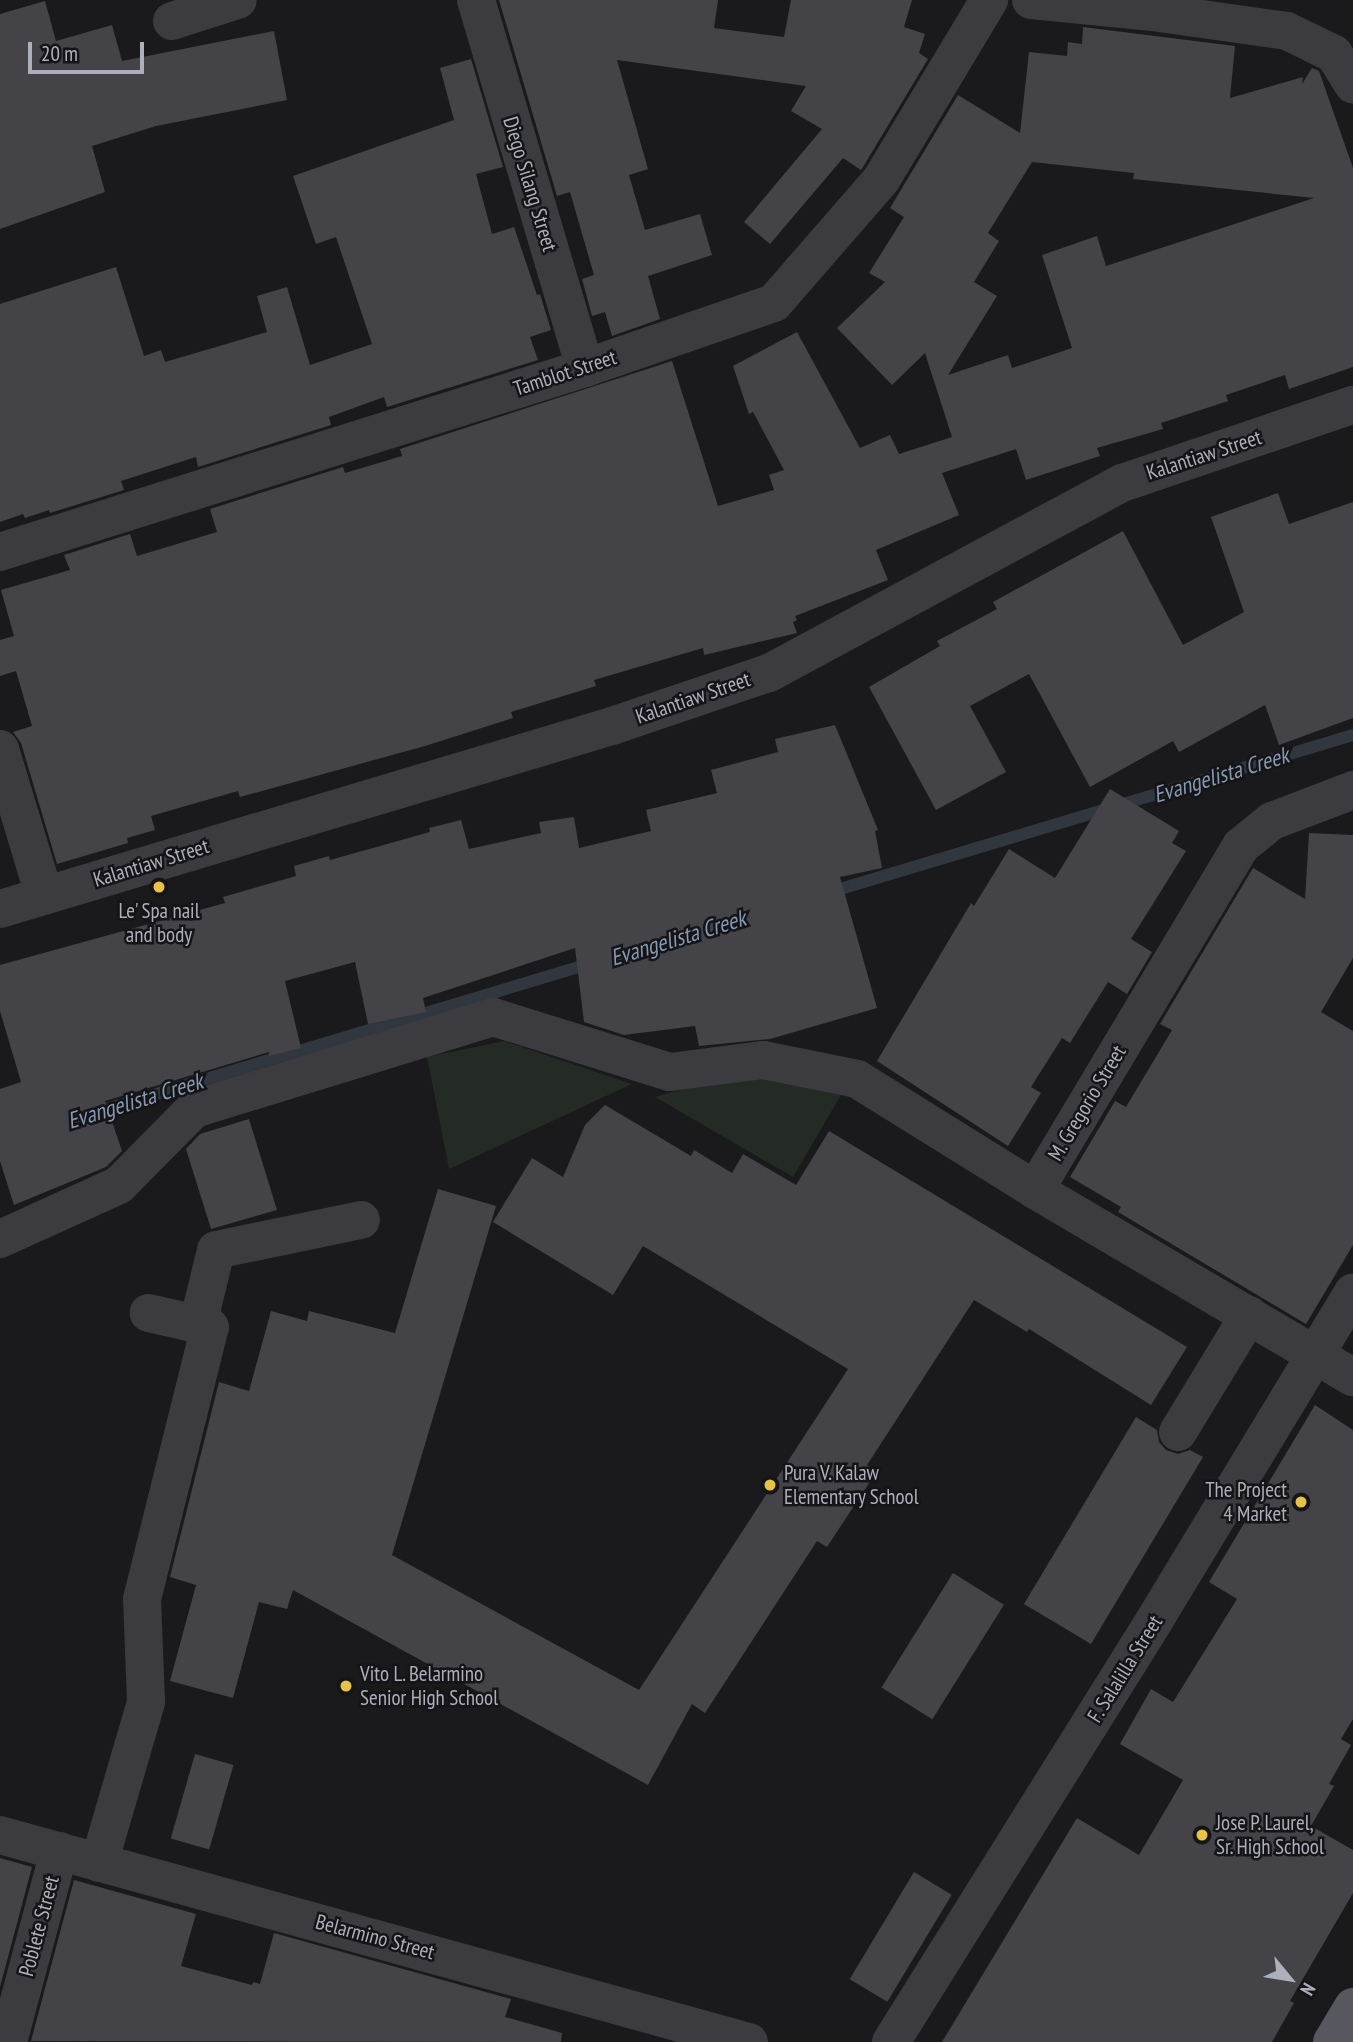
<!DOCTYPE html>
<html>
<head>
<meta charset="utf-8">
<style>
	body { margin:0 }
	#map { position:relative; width:1353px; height:2042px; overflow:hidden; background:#1a191b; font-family:"PT Sans Narrow",sans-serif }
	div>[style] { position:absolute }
	.green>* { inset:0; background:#242b25 }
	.stream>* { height:12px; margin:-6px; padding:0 6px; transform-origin:6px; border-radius:6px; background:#30373f }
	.building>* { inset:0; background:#444448; transform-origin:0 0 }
	.minor>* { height:38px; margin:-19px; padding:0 19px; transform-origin:19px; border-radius:19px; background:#3b3b40 }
	.major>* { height:38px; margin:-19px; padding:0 19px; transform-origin:19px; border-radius:19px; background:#57585f }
	.dots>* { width:19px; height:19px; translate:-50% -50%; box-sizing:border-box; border:4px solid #151416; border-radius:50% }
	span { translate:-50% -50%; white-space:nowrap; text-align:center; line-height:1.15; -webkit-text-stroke:5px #151416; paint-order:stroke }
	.street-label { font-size:21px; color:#adafba }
	.poi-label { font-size:21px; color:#adafba }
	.left { translate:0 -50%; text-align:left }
	.right { translate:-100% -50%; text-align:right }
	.water-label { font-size:23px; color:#8699b2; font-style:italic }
	.north { position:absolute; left:1255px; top:1944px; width:70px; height:70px; -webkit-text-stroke:5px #151416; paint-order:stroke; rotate:120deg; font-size:19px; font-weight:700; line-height:28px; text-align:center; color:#adafba }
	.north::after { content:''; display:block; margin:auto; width:24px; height:32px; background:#adafba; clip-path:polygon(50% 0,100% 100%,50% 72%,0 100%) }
	.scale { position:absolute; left:28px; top:42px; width:116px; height:32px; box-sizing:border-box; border:4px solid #adafba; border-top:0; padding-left:9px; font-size:21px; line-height:24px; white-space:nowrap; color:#adafba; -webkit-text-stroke:5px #151416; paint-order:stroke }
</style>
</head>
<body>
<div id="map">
	<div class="green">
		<i style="clip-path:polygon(504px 1041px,632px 1084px,449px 1169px,427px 1057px)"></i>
		<i style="clip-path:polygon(743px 1071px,841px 1095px,793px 1177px,655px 1097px)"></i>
	</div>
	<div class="stream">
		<i style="left:827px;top:893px;width:549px;rotate:-16.72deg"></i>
		<i style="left:93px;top:1113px;width:521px;rotate:-16.73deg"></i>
	</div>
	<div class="building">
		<i style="clip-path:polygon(499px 0,718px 0,714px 28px,784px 37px,791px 0,912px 0,904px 27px,925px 34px,919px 53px,928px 59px,863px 167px,861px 170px,843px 158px,770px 244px,744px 222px,822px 129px,791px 111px,806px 86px,617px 60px,648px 169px,629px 175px,645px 230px,700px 214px,712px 255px,648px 276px,660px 319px,612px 336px,605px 312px,592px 316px,582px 279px,594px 275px,570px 192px,557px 196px)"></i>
		<i style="clip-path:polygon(45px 1px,56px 41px,112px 25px,122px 61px,274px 31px,287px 100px,156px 126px,92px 146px,105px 192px,0 229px,0 14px)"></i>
		<i style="clip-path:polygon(evenodd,1083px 27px,1235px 46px,1230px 98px,1303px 77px,1302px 84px,1312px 68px,1319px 71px,1353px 168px,1353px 367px,1289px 389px,1285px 375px,1226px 395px,1228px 401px,1161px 423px,1163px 429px,1097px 448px,1100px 456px,1026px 480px,1016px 449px,942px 473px,959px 515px,876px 550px,888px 580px,795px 616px,797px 620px,793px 622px,797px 633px,704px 655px,703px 648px,594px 680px,596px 686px,511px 712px,513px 718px,425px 746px,240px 797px,238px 791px,151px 816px,155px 830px,127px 838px,128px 843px,57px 864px,21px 743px,13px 732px,32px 726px,16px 671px,0 676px,0 640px,14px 636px,1px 590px,70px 570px,64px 555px,130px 534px,137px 556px,217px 532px,210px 509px,343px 467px,345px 473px,402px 456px,400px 449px,672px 361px,718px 506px,774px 490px,769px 475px,784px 470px,753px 412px,749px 414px,733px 366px,797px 332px,860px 448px,890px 435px,899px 454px,952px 437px,925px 353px,892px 385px,837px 328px,885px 282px,869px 273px,904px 217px,890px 208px,958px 95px,1020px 133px,1029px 52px,1067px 56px,1068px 42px,1082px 44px,1083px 27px,1032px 162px,1134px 173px,1133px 179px,1314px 198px,1106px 266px,1097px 236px,1042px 255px,1072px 348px,1012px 368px,1008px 355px,948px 375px,997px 296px,974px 282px,999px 241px,988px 233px,1032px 162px)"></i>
		<i style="clip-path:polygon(471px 59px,503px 167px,476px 174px,492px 234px,514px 227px,537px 295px,540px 294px,551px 330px,530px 337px,538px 360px,387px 407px,384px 397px,329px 417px,331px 425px,198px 467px,196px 457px,121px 481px,124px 490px,50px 513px,49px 510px,25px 518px,23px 514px,0 522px,0 304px,116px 267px,144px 356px,161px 350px,165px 362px,267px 332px,257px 296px,287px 287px,310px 365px,372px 344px,336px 237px,316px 244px,293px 176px,454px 120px,440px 68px)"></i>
		<i style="clip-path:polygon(1278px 493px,1289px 524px,1353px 502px,1353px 718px,1279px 745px,1265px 705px,1179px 752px,1173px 741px,1090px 787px,1029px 674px,970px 706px,1006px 772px,936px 810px,869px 687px,940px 646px,937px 641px,997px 609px,993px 602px,1123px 531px,1183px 645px,1244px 612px,1211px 517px)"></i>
		<i style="clip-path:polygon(835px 725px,878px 830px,875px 831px,882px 868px,840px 877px,877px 1008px,770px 1039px,699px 1046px,695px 1026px,624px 1035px,584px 1022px,575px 948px,423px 998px,426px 1012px,368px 1024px,355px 962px,285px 981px,301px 1048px,269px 1056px,269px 1052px,105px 1101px,122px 1151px,106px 1167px,14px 1205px,0 1161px,0 1089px,21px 1082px,0 1011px,0 965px,225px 903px,223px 897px,296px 876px,294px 866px,329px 856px,330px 860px,430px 832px,429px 828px,461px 820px,469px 849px,541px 833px,539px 822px,574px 817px,579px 848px,651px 831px,646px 810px,717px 793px,711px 770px,778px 752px,775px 739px)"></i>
		<i style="clip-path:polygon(1110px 789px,1179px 831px,1172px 843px,1186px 851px,1131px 939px,1152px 952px,1127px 994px,1108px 982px,1070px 1043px,1062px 1038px,1031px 1087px,1041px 1093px,1008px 1146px,877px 1061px,971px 903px,974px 906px,1009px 849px,1055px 878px)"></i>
		<i style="clip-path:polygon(1309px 833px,1353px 835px,1353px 958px,1321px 1012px,1353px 1031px,1353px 1245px,1306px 1324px,1118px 1212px,1121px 1207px,1070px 1177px,1115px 1101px,1126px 1107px,1172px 1030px,1160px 1024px,1253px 868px,1305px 899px)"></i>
		<i style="clip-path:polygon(605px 1105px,691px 1156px,694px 1150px,732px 1173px,743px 1154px,796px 1185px,829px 1131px,1187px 1347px,1151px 1405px,1029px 1329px,1027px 1332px,974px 1300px,867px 1465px,877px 1471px,827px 1547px,817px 1541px,705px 1713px,692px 1704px,648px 1785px,293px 1590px,287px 1609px,259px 1602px,233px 1698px,170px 1681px,196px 1585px,170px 1577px,219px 1382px,249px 1391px,271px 1311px,307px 1321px,309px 1311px,395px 1333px,438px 1189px,496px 1206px,392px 1555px,639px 1690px,848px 1369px,643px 1246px,613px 1295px,493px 1222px,532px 1158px,563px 1177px,585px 1125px)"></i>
		<i style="clip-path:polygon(249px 1119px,277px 1210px,211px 1229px,186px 1149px,200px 1134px)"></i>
		<i style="clip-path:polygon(1315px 1405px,1353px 1430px,1353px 1719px,1341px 1739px,1351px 1745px,1329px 1784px,1334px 1786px,1311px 1826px,1353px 1850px,1353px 1893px,1290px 2001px,1294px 2003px,1272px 2042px,942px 2042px,1077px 1818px,1139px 1855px,1183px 1780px,1120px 1744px,1151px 1689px,1173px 1702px,1237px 1599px,1209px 1582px)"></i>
		<i style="clip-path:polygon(1136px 1417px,1157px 1430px,1159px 1442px,1166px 1450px,1178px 1454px,1190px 1450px,1203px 1457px,1091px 1644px,1024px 1604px)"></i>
		<i style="left:953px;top:1573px;width:60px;height:135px;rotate:32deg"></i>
		<i style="left:195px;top:1754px;width:40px;height:88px;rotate:16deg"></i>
		<i style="clip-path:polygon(0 1858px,32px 1867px,0 1987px)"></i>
		<i style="left:914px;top:1872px;width:44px;height:125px;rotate:31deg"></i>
		<i style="clip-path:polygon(74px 1880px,196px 1914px,181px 1966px,252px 1985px,253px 1982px,260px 1984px,274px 1933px,511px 1999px,505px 2017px,562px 2033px,561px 2042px,31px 2041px)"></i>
	</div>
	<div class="minor">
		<i style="left:476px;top:0;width:384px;rotate:73.5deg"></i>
		<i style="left:1031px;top:0;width:122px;rotate:5.7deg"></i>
		<i style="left:1152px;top:12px;width:136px;rotate:8deg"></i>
		<i style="left:1287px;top:31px;width:52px;rotate:26.1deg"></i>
		<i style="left:1334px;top:54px;width:36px;rotate:58deg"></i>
		<i style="left:172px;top:21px;width:69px;rotate:-17.7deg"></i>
		<i style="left:0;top:552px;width:613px;rotate:-17.46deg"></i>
		<i style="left:585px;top:368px;width:200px;rotate:-19deg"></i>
		<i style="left:774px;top:303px;width:163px;rotate:-49deg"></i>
		<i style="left:881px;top:180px;width:210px;rotate:-59deg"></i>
		<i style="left:0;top:749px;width:152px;rotate:73.2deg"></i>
		<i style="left:0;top:909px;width:639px;rotate:-16.65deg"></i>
		<i style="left:612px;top:726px;width:166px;rotate:-18.7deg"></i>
		<i style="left:769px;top:673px;width:401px;rotate:-28.3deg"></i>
		<i style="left:1122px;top:483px;width:244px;rotate:-18.7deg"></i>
		<i style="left:1035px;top:1190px;width:401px;rotate:-59.1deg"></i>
		<i style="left:1241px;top:846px;width:40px;rotate:-39deg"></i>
		<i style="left:1272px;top:821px;width:87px;rotate:-20.9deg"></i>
		<i style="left:0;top:1239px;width:131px;rotate:-24.4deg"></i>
		<i style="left:119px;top:1185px;width:107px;rotate:-45.4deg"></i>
		<i style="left:194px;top:1109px;width:313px;rotate:-17.1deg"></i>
		<i style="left:493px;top:1017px;width:185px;rotate:17.3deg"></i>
		<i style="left:670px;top:1072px;width:94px;rotate:-7.4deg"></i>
		<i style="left:763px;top:1060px;width:96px;rotate:11.4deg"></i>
		<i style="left:857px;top:1079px;width:210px;rotate:31.9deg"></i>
		<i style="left:1035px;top:1190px;width:369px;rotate:30.5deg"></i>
		<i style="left:198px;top:1324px;width:76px;rotate:-76.3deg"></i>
		<i style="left:216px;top:1250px;width:148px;rotate:-11.7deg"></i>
		<i style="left:1178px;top:1432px;width:137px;rotate:-58.7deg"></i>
		<i style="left:0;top:1835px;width:777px;rotate:15.45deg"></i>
		<i style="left:99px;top:1863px;width:168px;rotate:-73.7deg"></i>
		<i style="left:146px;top:1702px;width:103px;rotate:-92.2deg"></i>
		<i style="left:142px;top:1599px;width:280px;rotate:-76deg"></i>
		<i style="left:210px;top:1327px;width:63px;rotate:-167.1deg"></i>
		<i style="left:8px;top:2042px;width:198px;rotate:-75deg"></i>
		<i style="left:891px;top:2042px;width:496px;rotate:-58deg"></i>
		<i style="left:1154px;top:1621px;width:384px;rotate:-58.8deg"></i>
	</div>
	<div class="major">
		<i style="left:1332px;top:2042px;width:41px;rotate:-59deg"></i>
	</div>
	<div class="dots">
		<i style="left:159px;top:887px;background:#e7c246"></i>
		<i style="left:770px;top:1485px;background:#e7c246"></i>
		<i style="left:1301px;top:1502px;background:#e7c246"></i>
		<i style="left:346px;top:1686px;background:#e7c246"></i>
		<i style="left:1202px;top:1835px;background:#e7c246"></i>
	</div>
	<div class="street-label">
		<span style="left:530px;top:184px;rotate:73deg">Diego Silang Street</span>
		<span style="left:565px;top:373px;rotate:-18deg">Tamblot Street</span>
		<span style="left:1204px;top:455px;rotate:-18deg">Kalantiaw Street</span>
		<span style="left:693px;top:698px;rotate:-19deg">Kalantiaw Street</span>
		<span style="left:151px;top:863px;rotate:-17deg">Kalantiaw Street</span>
		<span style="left:1087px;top:1103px;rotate:-59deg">M. Gregorio Street</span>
		<span style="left:1125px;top:1669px;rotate:-58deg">F. Salalilla Street</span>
		<span style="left:39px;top:1926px;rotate:-75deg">Poblete Street</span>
		<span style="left:375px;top:1937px;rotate:15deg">Belarmino Street</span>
	</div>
	<div class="poi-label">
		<span style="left:159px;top:923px">Le' Spa nail<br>and body</span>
		<span class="left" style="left:784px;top:1485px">Pura V. Kalaw<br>Elementary School</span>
		<span class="right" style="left:1287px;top:1502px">The Project<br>4 Market</span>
		<span class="left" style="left:360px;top:1686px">Vito L. Belarmino<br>Senior High School</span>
		<span class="left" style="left:1216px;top:1835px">Jose P. Laurel,<br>Sr. High School</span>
	</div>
	<div class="water-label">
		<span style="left:1221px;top:775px;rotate:-17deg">Evangelista Creek</span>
		<span style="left:678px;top:938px;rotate:-17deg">Evangelista Creek</span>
		<span style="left:135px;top:1101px;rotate:-17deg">Evangelista Creek</span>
	</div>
	<div class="north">N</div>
	<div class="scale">20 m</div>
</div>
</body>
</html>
